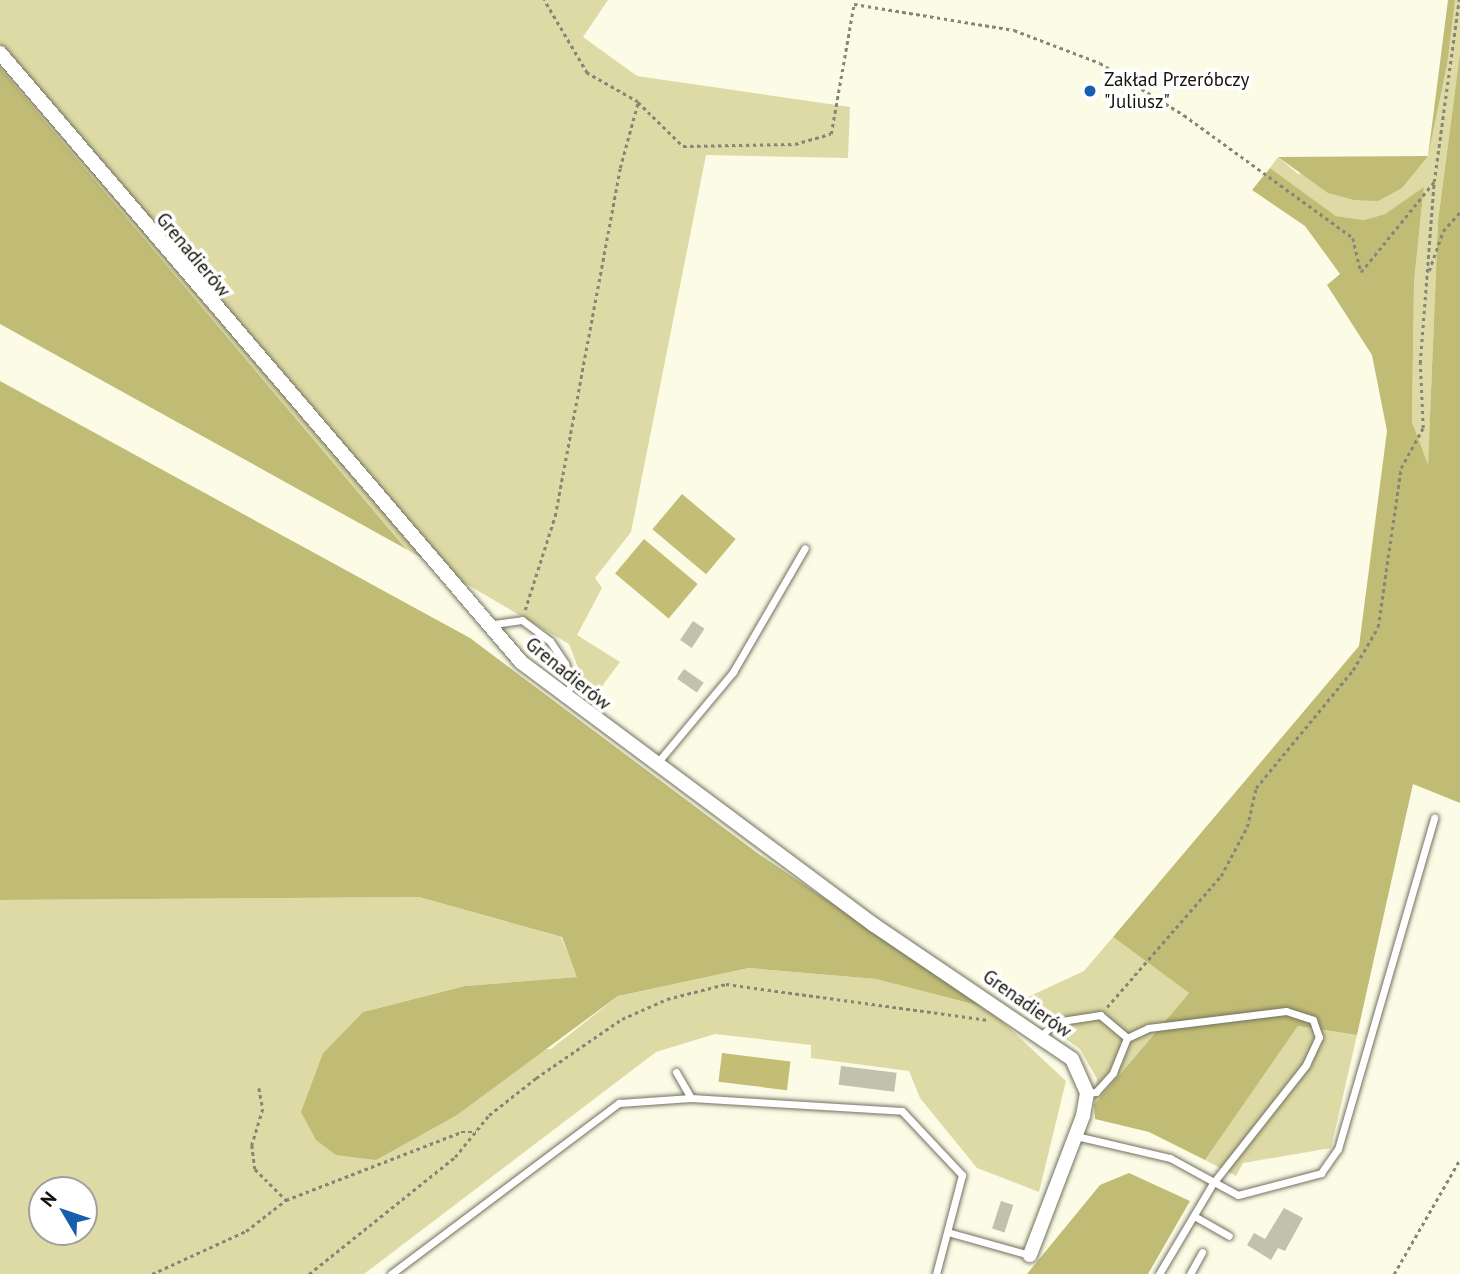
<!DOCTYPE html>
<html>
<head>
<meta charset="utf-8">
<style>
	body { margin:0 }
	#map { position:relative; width:1460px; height:1274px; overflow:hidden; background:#fcfbe6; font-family:"PT Sans",sans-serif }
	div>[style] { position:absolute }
	.green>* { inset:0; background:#dedaa5 }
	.forest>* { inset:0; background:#c1bc75 }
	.water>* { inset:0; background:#c3bd76; transform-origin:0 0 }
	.building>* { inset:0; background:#c2c1ad; transform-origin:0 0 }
	.path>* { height:2.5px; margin-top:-1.25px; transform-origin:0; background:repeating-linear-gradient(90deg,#868577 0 3.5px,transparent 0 7px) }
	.roads { filter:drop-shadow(0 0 2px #72715f) drop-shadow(0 0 2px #72715f) }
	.service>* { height:7px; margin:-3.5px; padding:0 3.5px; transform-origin:3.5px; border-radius:3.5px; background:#fff }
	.minor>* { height:14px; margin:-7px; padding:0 7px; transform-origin:7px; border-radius:7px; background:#fff }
	.dots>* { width:19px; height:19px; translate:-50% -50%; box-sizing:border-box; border:4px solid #fff; border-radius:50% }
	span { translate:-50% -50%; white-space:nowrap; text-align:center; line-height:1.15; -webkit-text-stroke:7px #fff; paint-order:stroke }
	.poi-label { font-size:19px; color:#13120b }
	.left { translate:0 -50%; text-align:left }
	.street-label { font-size:19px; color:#13120b }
	.north { position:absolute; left:28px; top:1176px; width:70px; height:70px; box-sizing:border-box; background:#fff; border:2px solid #a1a09d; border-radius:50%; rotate:309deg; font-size:19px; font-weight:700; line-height:28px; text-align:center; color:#13120b }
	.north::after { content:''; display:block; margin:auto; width:24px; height:32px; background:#155fae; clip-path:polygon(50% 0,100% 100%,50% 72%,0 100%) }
</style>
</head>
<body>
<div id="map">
	<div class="green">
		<i style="clip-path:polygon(0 0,608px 0,583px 37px,637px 76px,850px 107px,848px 158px,706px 155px,631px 532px,595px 578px,602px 588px,577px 635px,620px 662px,591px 701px,569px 644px,406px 549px,0 68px)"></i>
		<i style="clip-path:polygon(1455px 0,1460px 0,1460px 52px,1438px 221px,1428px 468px,1412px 422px,1414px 282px,1424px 188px,1385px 214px,1364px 220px,1336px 216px,1270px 168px,1278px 157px,1298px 174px,1428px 156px)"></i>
		<i style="clip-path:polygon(evenodd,419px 897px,561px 937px,578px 977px,465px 986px,363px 1012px,323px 1053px,551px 1049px,618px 996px,749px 968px,876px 979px,988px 1008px,1066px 1081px,1039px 1192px,977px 1168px,920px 1098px,909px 1071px,811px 1058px,811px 1045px,715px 1034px,656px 1052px,364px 1274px,0 1274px,0 900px,419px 897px,42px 1190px,84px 1190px,84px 1232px,42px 1232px,42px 1190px)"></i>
		<i style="clip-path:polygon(1113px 937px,1189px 993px,1094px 1105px,1097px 1079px,1080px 1049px,1015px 1003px,1084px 971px)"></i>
		<i style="clip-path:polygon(1298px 1026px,1357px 1035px,1331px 1148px,1243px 1163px,1236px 1176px,1205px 1160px)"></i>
	</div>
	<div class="forest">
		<i style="clip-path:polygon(1448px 0,1455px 0,1447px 64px,1428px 156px,1402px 188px,1378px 201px,1354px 200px,1328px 193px,1278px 157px,1428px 156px)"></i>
		<i style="clip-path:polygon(1460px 52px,1460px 803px,1413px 784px,1357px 1035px,1298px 1026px,1205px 1160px,1149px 1132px,1095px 1119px,1094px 1105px,1189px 993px,1113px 937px,1359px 646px,1387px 431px,1372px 355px,1327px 285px,1340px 274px,1305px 226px,1252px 190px,1270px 168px,1336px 216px,1364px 220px,1385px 214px,1424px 187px,1414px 282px,1412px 422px,1428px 465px,1438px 221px)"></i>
		<i style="clip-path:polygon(0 68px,406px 549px,0 324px)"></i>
		<i style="clip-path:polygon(0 381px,470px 638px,760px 855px,988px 1008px,876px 979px,749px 968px,618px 996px,457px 1115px,376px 1160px,336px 1155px,316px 1140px,301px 1112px,323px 1053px,363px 1012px,465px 986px,577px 977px,562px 937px,419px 897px,0 900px)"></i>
		<i style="clip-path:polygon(1129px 1173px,1190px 1201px,1148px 1274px,1027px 1274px,1100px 1185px)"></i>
	</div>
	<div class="water">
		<i style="left:682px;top:494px;width:70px;height:46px;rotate:40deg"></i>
		<i style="left:644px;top:539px;width:70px;height:45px;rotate:40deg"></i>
		<i style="left:722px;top:1053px;width:69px;height:29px;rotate:7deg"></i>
	</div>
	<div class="building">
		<i style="left:693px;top:621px;width:14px;height:23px;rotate:34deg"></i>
		<i style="left:684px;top:669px;width:24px;height:12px;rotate:35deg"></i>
		<i style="left:841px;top:1066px;width:56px;height:19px;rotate:7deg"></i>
		<i style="left:1001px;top:1201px;width:13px;height:29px;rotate:18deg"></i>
		<i style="clip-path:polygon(1284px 1208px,1303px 1218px,1285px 1251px,1278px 1248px,1271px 1260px,1247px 1245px,1254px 1233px,1265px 1239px)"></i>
	</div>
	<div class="path">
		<i style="left:638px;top:102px;width:63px;rotate:44.4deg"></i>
		<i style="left:683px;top:146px;width:112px;rotate:-1deg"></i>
		<i style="left:795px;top:144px;width:37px;rotate:-16deg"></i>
		<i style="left:831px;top:134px;width:132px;rotate:-80deg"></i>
		<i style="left:854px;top:4px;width:162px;rotate:9.2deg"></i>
		<i style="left:1014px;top:30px;width:92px;rotate:21deg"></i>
		<i style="left:1100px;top:63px;width:99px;rotate:31.8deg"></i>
		<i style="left:1184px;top:115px;width:209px;rotate:36deg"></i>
		<i style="left:1353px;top:238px;width:35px;rotate:77deg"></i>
		<i style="left:1361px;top:272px;width:116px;rotate:-51deg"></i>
		<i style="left:1434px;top:182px;width:184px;rotate:-82.2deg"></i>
		<i style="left:1429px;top:271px;width:42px;rotate:-70.7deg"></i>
		<i style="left:1443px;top:231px;width:25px;rotate:-48deg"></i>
		<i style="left:525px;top:610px;width:99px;rotate:-72.3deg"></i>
		<i style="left:555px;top:516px;width:354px;rotate:-79.4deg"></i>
		<i style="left:620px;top:168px;width:68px;rotate:-74.7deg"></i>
		<i style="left:638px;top:102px;width:59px;rotate:-150.4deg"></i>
		<i style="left:587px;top:73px;width:85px;rotate:-120.5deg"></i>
		<i style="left:1107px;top:1007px;width:174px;rotate:-49deg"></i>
		<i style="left:1221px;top:876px;width:55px;rotate:-62deg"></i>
		<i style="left:1247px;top:827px;width:40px;rotate:-77deg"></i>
		<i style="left:1256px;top:788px;width:153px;rotate:-50.6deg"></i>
		<i style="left:1353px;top:670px;width:50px;rotate:-59.8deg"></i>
		<i style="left:1378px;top:627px;width:161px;rotate:-81.8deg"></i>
		<i style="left:1401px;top:468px;width:46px;rotate:-61.2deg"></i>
		<i style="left:1423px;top:428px;width:65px;rotate:-92.6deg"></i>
		<i style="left:1420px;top:363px;width:181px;rotate:-85.6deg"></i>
		<i style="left:259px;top:1088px;width:21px;rotate:79deg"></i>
		<i style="left:263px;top:1109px;width:38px;rotate:107deg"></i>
		<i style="left:252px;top:1145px;width:24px;rotate:83deg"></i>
		<i style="left:255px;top:1169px;width:44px;rotate:45deg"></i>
		<i style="left:286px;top:1200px;width:188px;rotate:-21.2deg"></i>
		<i style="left:461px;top:1132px;width:15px"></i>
		<i style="left:152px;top:1274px;width:103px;rotate:-24.6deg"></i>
		<i style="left:246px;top:1231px;width:51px;rotate:-37.8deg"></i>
		<i style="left:309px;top:1274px;width:187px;rotate:-38.7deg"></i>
		<i style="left:455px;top:1157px;width:54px;rotate:-51deg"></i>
		<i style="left:489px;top:1115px;width:60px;rotate:-38.2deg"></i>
		<i style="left:536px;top:1078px;width:104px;rotate:-34.5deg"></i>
		<i style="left:622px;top:1019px;width:49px;rotate:-24deg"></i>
		<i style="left:667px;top:999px;width:61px;rotate:-14.3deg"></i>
		<i style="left:726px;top:984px;width:265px;rotate:7.8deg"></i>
		<i style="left:1394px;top:1274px;width:133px;rotate:-60.1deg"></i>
	</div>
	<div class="roads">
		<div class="service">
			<i style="left:487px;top:625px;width:35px;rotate:-8deg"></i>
			<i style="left:522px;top:620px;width:35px;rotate:37deg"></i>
			<i style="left:550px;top:641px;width:27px;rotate:56deg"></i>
			<i style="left:565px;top:663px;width:24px;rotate:75deg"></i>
			<i style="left:571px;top:686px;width:14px;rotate:126deg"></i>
			<i style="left:657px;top:763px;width:119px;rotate:-50.1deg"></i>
			<i style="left:733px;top:672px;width:143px;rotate:-59.9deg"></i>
			<i style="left:1041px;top:1036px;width:20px;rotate:-45deg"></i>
			<i style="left:1055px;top:1022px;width:46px;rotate:-8.8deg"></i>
			<i style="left:1100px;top:1015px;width:35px;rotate:40deg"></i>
			<i style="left:1127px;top:1038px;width:38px;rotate:112deg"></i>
			<i style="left:1113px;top:1073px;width:25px;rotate:132deg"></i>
			<i style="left:1096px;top:1092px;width:9px;rotate:174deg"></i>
			<i style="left:1127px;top:1038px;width:23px;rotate:-25deg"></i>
			<i style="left:1148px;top:1028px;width:139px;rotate:-7deg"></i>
			<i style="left:1286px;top:1011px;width:28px;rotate:18deg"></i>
			<i style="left:1313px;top:1020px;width:18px;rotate:71deg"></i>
			<i style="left:1319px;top:1037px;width:31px;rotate:115deg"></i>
			<i style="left:1306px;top:1065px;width:150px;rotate:128.2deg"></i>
			<i style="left:1213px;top:1183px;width:106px;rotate:120.7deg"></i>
			<i style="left:676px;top:1072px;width:30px;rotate:60deg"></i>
			<i style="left:691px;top:1098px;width:211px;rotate:3.5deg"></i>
			<i style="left:902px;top:1111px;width:88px;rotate:46.8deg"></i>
			<i style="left:962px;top:1175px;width:102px;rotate:104.7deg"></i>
			<i style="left:1076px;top:1136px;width:97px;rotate:13.2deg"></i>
			<i style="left:1170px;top:1158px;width:77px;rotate:28.6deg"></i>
			<i style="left:1238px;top:1195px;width:86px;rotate:-14.8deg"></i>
			<i style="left:1321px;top:1173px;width:29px;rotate:-55deg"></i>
			<i style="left:1338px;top:1149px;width:345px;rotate:-73.8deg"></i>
			<i style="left:1194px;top:1216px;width:40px;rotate:29.7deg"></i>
			<i style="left:951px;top:1233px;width:82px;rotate:15.6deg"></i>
			<i style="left:391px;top:1274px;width:285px;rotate:-36.9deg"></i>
			<i style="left:619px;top:1103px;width:72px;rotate:-4deg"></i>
			<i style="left:1190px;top:1274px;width:25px;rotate:-61deg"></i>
		</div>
		<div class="minor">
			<i style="left:0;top:53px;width:801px;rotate:49.45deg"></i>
			<i style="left:521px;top:662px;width:440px;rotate:36.7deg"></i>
			<i style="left:874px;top:925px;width:239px;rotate:34.1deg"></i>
			<i style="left:1072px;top:1059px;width:37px;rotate:66deg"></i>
			<i style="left:1087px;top:1093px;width:23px;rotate:100deg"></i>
			<i style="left:1083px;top:1116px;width:149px;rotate:110.9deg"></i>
		</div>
	</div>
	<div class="dots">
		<i style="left:1090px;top:91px;background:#155fae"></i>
	</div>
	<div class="poi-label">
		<span class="left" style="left:1104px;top:91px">Zakład Przeróbczy<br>"Juliusz"</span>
	</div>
	<div class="street-label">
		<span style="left:193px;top:255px;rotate:50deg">Grenadierów</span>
		<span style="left:568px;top:674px;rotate:39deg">Grenadierów</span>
		<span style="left:1027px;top:1004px;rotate:35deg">Grenadierów</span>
	</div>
	<div class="north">N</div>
</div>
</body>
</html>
